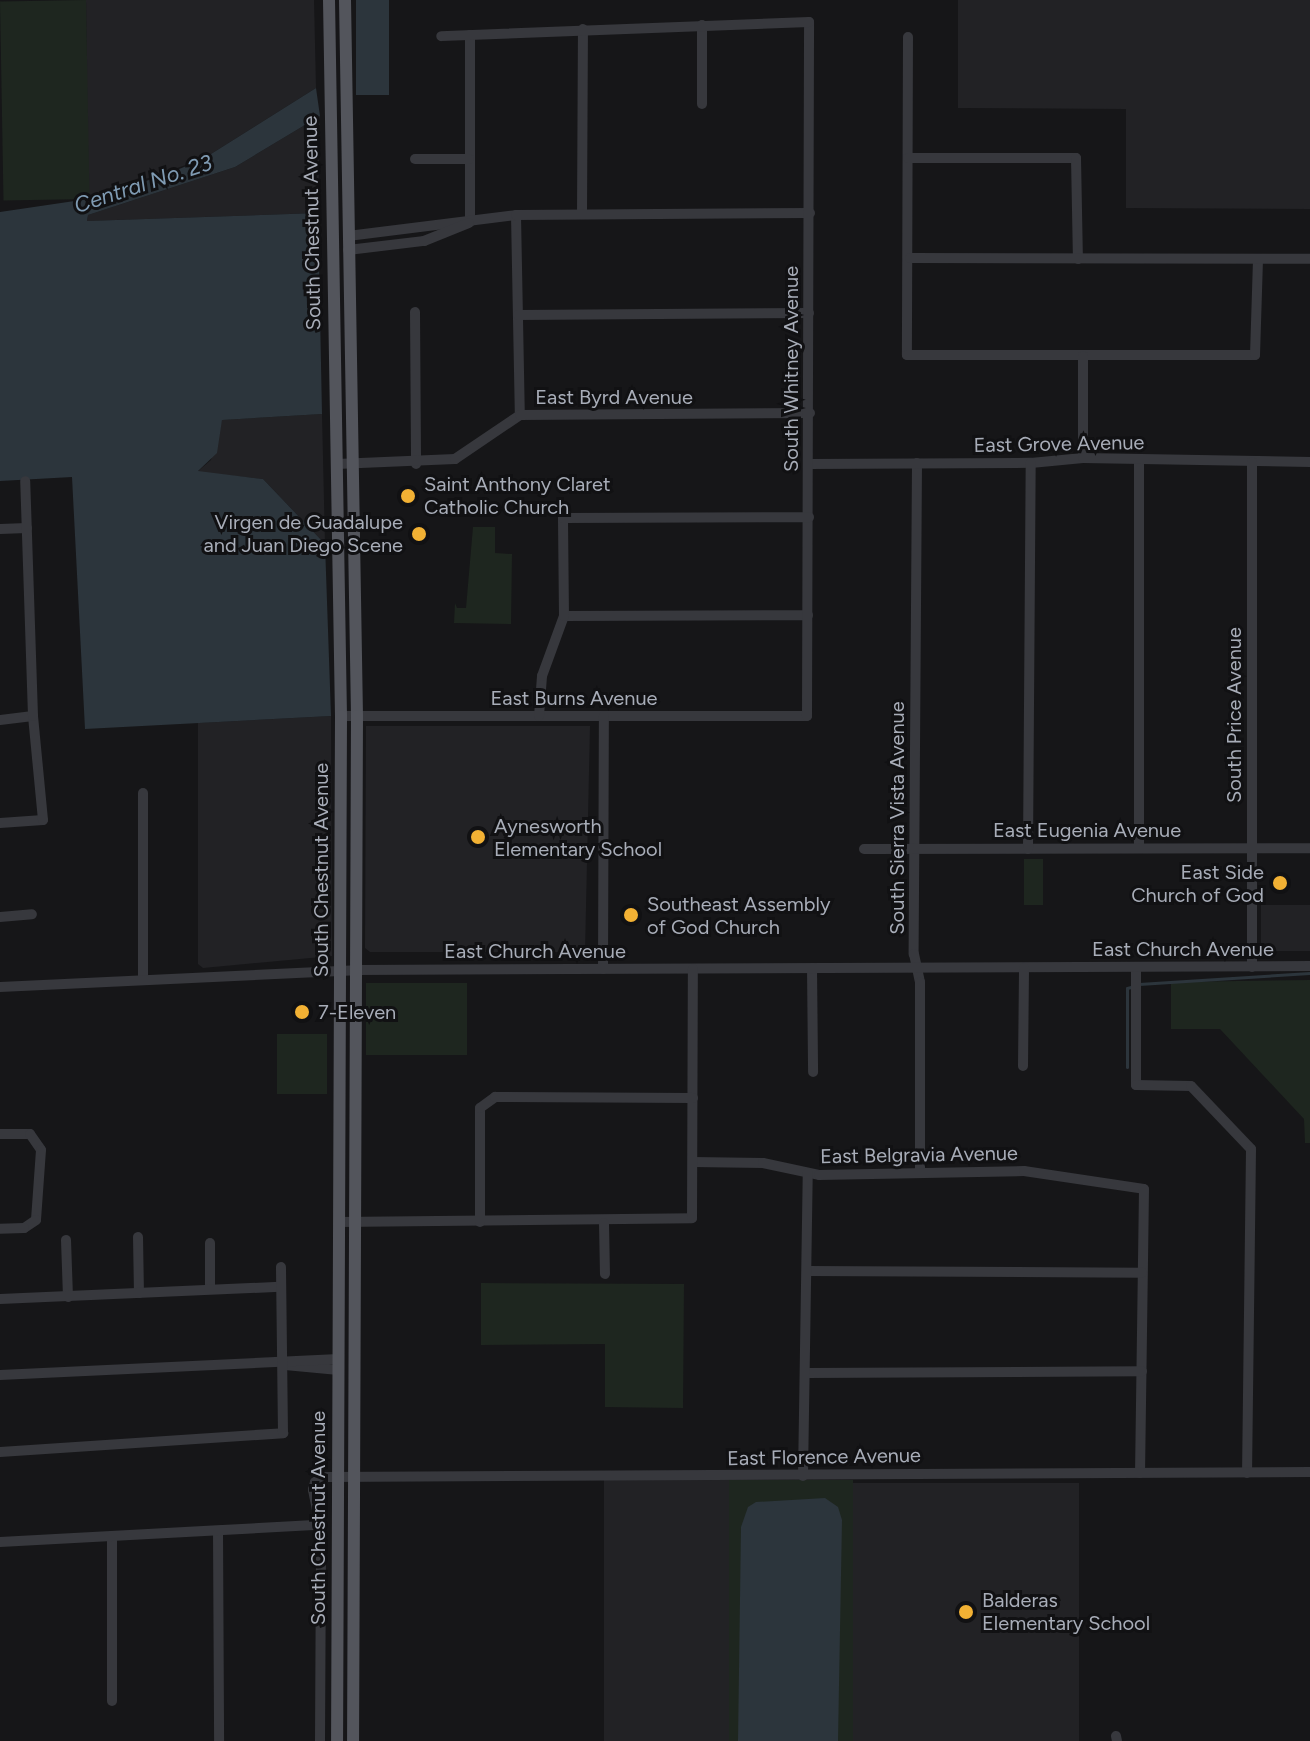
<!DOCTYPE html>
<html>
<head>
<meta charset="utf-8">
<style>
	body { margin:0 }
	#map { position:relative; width:1310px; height:1741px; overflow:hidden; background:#161618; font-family:Figtree,sans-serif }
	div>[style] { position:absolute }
	.built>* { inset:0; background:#222225; transform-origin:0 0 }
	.green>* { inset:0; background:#1e261f; transform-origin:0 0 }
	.water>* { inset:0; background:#2c353c; transform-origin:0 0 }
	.stream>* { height:3px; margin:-1.5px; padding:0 1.5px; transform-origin:1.5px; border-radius:1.5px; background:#2c353c }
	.minor>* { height:10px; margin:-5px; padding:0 5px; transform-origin:5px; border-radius:5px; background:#37383d }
	.major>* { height:12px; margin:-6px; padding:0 6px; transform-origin:6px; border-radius:6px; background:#53555c }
	.dots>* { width:22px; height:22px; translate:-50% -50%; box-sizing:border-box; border:4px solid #111113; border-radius:50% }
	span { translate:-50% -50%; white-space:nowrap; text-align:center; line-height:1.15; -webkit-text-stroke:6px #111113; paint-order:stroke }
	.street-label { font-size:20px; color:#a8adb8 }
	.poi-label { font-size:20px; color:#a8adb8 }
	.left { translate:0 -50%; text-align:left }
	.right { translate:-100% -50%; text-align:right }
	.water-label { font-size:22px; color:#7f9bb3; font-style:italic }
</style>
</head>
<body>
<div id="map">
	<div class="built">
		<i style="clip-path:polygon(86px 0,314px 0,316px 88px,203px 159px,88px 199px)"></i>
		<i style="clip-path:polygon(958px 0,1310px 0,1310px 209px,1126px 208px,1126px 109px,958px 108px)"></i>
		<i style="clip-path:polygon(320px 116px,318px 213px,87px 221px,88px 215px,235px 167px)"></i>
		<i style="clip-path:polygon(322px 414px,325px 544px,263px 479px,197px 472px,211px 460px,222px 420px)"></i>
		<i style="clip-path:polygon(331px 716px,332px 956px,203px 968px,198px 964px,198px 723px)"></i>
		<i style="clip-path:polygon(366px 726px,590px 726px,585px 952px,370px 952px,365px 948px)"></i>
		<i style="left:1261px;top:905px;width:49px;height:46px"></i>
		<i style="left:604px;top:1480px;width:125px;height:261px"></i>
		<i style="left:853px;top:1483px;width:226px;height:258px"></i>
	</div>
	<div class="green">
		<i style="left:86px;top:0;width:199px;height:86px;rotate:89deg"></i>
		<i style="clip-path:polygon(473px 527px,495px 527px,495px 553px,512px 554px,511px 624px,454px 623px,455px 603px,457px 608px,466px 608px)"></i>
		<i style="left:1024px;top:859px;width:19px;height:46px"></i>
		<i style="clip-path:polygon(1310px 980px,1310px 1143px,1305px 1143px,1304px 1119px,1220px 1029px,1171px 1029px,1171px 982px)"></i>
		<i style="left:366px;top:983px;width:101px;height:72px"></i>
		<i style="left:277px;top:1034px;width:50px;height:60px"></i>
		<i style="clip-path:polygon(481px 1283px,684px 1284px,683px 1408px,605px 1407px,605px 1344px,481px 1345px)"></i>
		<i style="left:729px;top:1480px;width:124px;height:261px"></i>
	</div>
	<div class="water">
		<i style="left:356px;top:0;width:33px;height:95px"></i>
		<i style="clip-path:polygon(316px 88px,320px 116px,235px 167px,88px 215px,87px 221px,318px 213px,322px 414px,222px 420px,217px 453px,198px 471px,263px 479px,325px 544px,331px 716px,85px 729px,72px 477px,0 481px,0 212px,88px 199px,165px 175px,203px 159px)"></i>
		<i style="clip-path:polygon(825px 1498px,838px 1507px,842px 1520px,838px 1741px,738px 1741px,741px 1527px,748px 1507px,756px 1502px)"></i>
	</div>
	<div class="stream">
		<i style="left:1139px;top:984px;width:171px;rotate:-3.7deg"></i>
		<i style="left:1127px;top:1067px;width:79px;rotate:-90deg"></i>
		<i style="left:1127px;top:988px;width:4px;rotate:-14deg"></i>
	</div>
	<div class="minor">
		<i style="left:702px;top:25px;width:79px;rotate:90deg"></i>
		<i style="left:470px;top:35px;width:187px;rotate:90deg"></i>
		<i style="left:908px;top:37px;width:318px;rotate:90.2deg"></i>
		<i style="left:907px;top:355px;width:348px"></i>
		<i style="left:1255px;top:355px;width:96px;rotate:-88.2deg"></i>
		<i style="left:908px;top:158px;width:168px"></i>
		<i style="left:1076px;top:158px;width:101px;rotate:88.9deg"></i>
		<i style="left:415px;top:159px;width:54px"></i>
		<i style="left:582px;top:214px;width:185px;rotate:-89.7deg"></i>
		<i style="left:516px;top:215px;width:200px;rotate:88.9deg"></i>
		<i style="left:348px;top:236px;width:169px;rotate:-7.1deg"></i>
		<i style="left:516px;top:215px;width:294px;rotate:-0.4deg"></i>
		<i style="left:348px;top:250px;width:77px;rotate:-6.8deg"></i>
		<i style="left:424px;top:241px;width:48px;rotate:-21.8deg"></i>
		<i style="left:910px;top:258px;width:400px;rotate:0.1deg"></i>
		<i style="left:415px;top:312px;width:152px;rotate:89.6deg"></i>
		<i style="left:518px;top:315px;width:291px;rotate:-0.4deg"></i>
		<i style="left:1083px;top:356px;width:102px;rotate:90deg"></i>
		<i style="left:1139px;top:460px;width:388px;rotate:90deg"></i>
		<i style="left:917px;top:463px;width:491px;rotate:90.4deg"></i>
		<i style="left:914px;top:954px;width:29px;rotate:78deg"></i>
		<i style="left:920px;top:982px;width:191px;rotate:90deg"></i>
		<i style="left:337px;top:464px;width:118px;rotate:-2.4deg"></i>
		<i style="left:455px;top:459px;width:78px;rotate:-34.1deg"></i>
		<i style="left:520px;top:415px;width:290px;rotate:-0.4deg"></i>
		<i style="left:809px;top:464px;width:222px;rotate:-0.3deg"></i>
		<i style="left:1031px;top:463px;width:52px;rotate:-5.5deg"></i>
		<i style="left:1083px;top:458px;width:227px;rotate:1deg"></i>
		<i style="left:0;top:529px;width:27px;rotate:-2deg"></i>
		<i style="left:564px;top:616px;width:244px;rotate:-0.2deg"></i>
		<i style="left:341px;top:716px;width:466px"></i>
		<i style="left:807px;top:716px;width:694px;rotate:-89.83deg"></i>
		<i style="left:809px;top:22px;width:368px;rotate:177.8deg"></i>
		<i style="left:539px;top:716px;width:40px;rotate:-85.7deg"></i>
		<i style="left:542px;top:676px;width:64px;rotate:-69.9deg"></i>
		<i style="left:564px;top:616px;width:98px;rotate:-90.6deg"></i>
		<i style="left:563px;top:518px;width:246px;rotate:-0.2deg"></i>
		<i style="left:0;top:720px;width:33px;rotate:-7deg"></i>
		<i style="left:143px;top:793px;width:186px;rotate:90deg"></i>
		<i style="left:0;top:823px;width:43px;rotate:-4deg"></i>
		<i style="left:43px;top:820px;width:104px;rotate:-95.5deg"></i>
		<i style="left:33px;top:716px;width:235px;rotate:-91.9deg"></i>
		<i style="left:864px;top:849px;width:446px;rotate:-0.1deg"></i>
		<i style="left:1028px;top:849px;width:386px;rotate:-89.6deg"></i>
		<i style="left:0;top:917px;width:32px;rotate:-5deg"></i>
		<i style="left:1252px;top:967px;width:505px;rotate:-90deg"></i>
		<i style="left:812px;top:968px;width:104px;rotate:89.4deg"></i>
		<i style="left:1136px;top:968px;width:117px;rotate:90deg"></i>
		<i style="left:1136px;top:1085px;width:55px;rotate:1deg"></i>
		<i style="left:1191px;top:1086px;width:87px;rotate:46.4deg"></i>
		<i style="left:1251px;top:1149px;width:324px;rotate:90.7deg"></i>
		<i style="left:603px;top:969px;width:253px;rotate:-89.8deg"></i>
		<i style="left:0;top:987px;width:356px;rotate:-2.7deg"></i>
		<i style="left:356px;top:970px;width:954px;rotate:-0.24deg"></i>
		<i style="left:1023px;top:1066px;width:98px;rotate:-89.4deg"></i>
		<i style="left:0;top:1134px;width:30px"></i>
		<i style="left:30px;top:1134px;width:19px;rotate:55deg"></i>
		<i style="left:41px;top:1150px;width:70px;rotate:94.1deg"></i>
		<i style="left:36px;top:1220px;width:14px;rotate:146deg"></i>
		<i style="left:24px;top:1228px;width:24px;rotate:178deg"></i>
		<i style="left:693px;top:1162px;width:70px;rotate:0.8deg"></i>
		<i style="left:763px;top:1163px;width:57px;rotate:12.1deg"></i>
		<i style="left:819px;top:1175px;width:205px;rotate:-1.1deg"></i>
		<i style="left:1024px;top:1171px;width:121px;rotate:8.5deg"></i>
		<i style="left:1144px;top:1189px;width:284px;rotate:90.8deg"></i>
		<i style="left:339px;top:1222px;width:353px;rotate:-0.6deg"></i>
		<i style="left:692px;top:1218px;width:249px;rotate:-89.8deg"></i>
		<i style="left:480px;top:1222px;width:114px;rotate:-90deg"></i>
		<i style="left:480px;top:1108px;width:19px;rotate:-36deg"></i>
		<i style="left:495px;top:1097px;width:198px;rotate:0.3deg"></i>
		<i style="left:604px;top:1223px;width:51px;rotate:88.9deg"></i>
		<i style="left:138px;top:1237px;width:56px;rotate:89deg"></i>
		<i style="left:66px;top:1240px;width:57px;rotate:88deg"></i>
		<i style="left:210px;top:1243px;width:46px;rotate:90deg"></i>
		<i style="left:807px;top:1271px;width:335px;rotate:0.3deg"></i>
		<i style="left:0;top:1299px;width:280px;rotate:-2.5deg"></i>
		<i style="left:285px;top:1365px;width:54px;rotate:5.3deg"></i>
		<i style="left:807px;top:1373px;width:335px;rotate:-0.3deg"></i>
		<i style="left:0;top:1375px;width:339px;rotate:-2.7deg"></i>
		<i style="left:0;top:1452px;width:284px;rotate:-3.8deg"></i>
		<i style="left:283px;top:1433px;width:166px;rotate:-90.7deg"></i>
		<i style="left:803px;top:1476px;width:303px;rotate:-89.1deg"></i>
		<i style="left:218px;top:1531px;width:210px;rotate:89.7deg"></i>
		<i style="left:112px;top:1536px;width:165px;rotate:90deg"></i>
		<i style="left:0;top:1542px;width:319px;rotate:-3.1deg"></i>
		<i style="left:1116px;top:1736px;width:5px;rotate:79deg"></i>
		<i style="left:320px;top:1741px;width:211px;rotate:-89.7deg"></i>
		<i style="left:321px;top:1530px;width:41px;rotate:-101.3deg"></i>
		<i style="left:313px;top:1490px;width:8px;rotate:-76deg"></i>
		<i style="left:315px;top:1482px;width:13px;rotate:-23deg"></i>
		<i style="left:327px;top:1477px;width:983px;rotate:-0.29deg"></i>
	</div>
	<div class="major">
		<i style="left:329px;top:0;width:716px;rotate:89.04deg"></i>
		<i style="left:341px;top:716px;width:1025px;rotate:90.22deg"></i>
		<i style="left:345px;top:0;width:716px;rotate:89.04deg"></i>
		<i style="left:357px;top:716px;width:1025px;rotate:90.22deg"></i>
	</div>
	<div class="dots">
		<i style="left:408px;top:496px;background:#f2b134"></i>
		<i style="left:419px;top:534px;background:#f2b134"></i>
		<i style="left:478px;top:837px;background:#f2b134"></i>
		<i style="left:1280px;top:883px;background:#f2b134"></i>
		<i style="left:631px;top:915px;background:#f2b134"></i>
		<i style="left:302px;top:1012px;background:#f2b134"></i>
		<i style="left:966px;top:1612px;background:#f2b134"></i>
	</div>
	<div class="street-label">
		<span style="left:312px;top:223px;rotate:-91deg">South Chestnut Avenue</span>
		<span style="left:791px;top:369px;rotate:-90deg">South Whitney Avenue</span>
		<span style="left:614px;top:397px">East Byrd Avenue</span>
		<span style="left:1059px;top:444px;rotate:-1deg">East Grove Avenue</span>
		<span style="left:574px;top:698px">East Burns Avenue</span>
		<span style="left:1234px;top:715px;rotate:-90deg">South Price Avenue</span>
		<span style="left:897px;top:818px;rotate:-90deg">South Sierra Vista Avenue</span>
		<span style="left:1087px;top:830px">East Eugenia Avenue</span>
		<span style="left:321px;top:870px;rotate:-90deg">South Chestnut Avenue</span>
		<span style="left:1183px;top:949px">East Church Avenue</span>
		<span style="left:535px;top:951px">East Church Avenue</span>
		<span style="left:919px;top:1155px;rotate:-1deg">East Belgravia Avenue</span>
		<span style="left:824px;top:1457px;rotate:-1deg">East Florence Avenue</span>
		<span style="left:318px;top:1518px;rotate:-90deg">South Chestnut Avenue</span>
	</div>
	<div class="poi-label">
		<span class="left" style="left:424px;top:496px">Saint Anthony Claret<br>Catholic Church</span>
		<span class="right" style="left:403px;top:534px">Virgen de Guadalupe<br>and Juan Diego Scene</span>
		<span class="left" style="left:494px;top:838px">Aynesworth<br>Elementary School</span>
		<span class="right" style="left:1264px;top:884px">East Side<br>Church of God</span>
		<span class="left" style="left:647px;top:916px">Southeast Assembly<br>of God Church</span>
		<span class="left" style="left:318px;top:1012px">7-Eleven</span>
		<span class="left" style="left:982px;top:1612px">Balderas<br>Elementary School</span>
	</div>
	<div class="water-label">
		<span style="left:143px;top:184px;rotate:-18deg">Central No. 23</span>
	</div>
</div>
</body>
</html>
